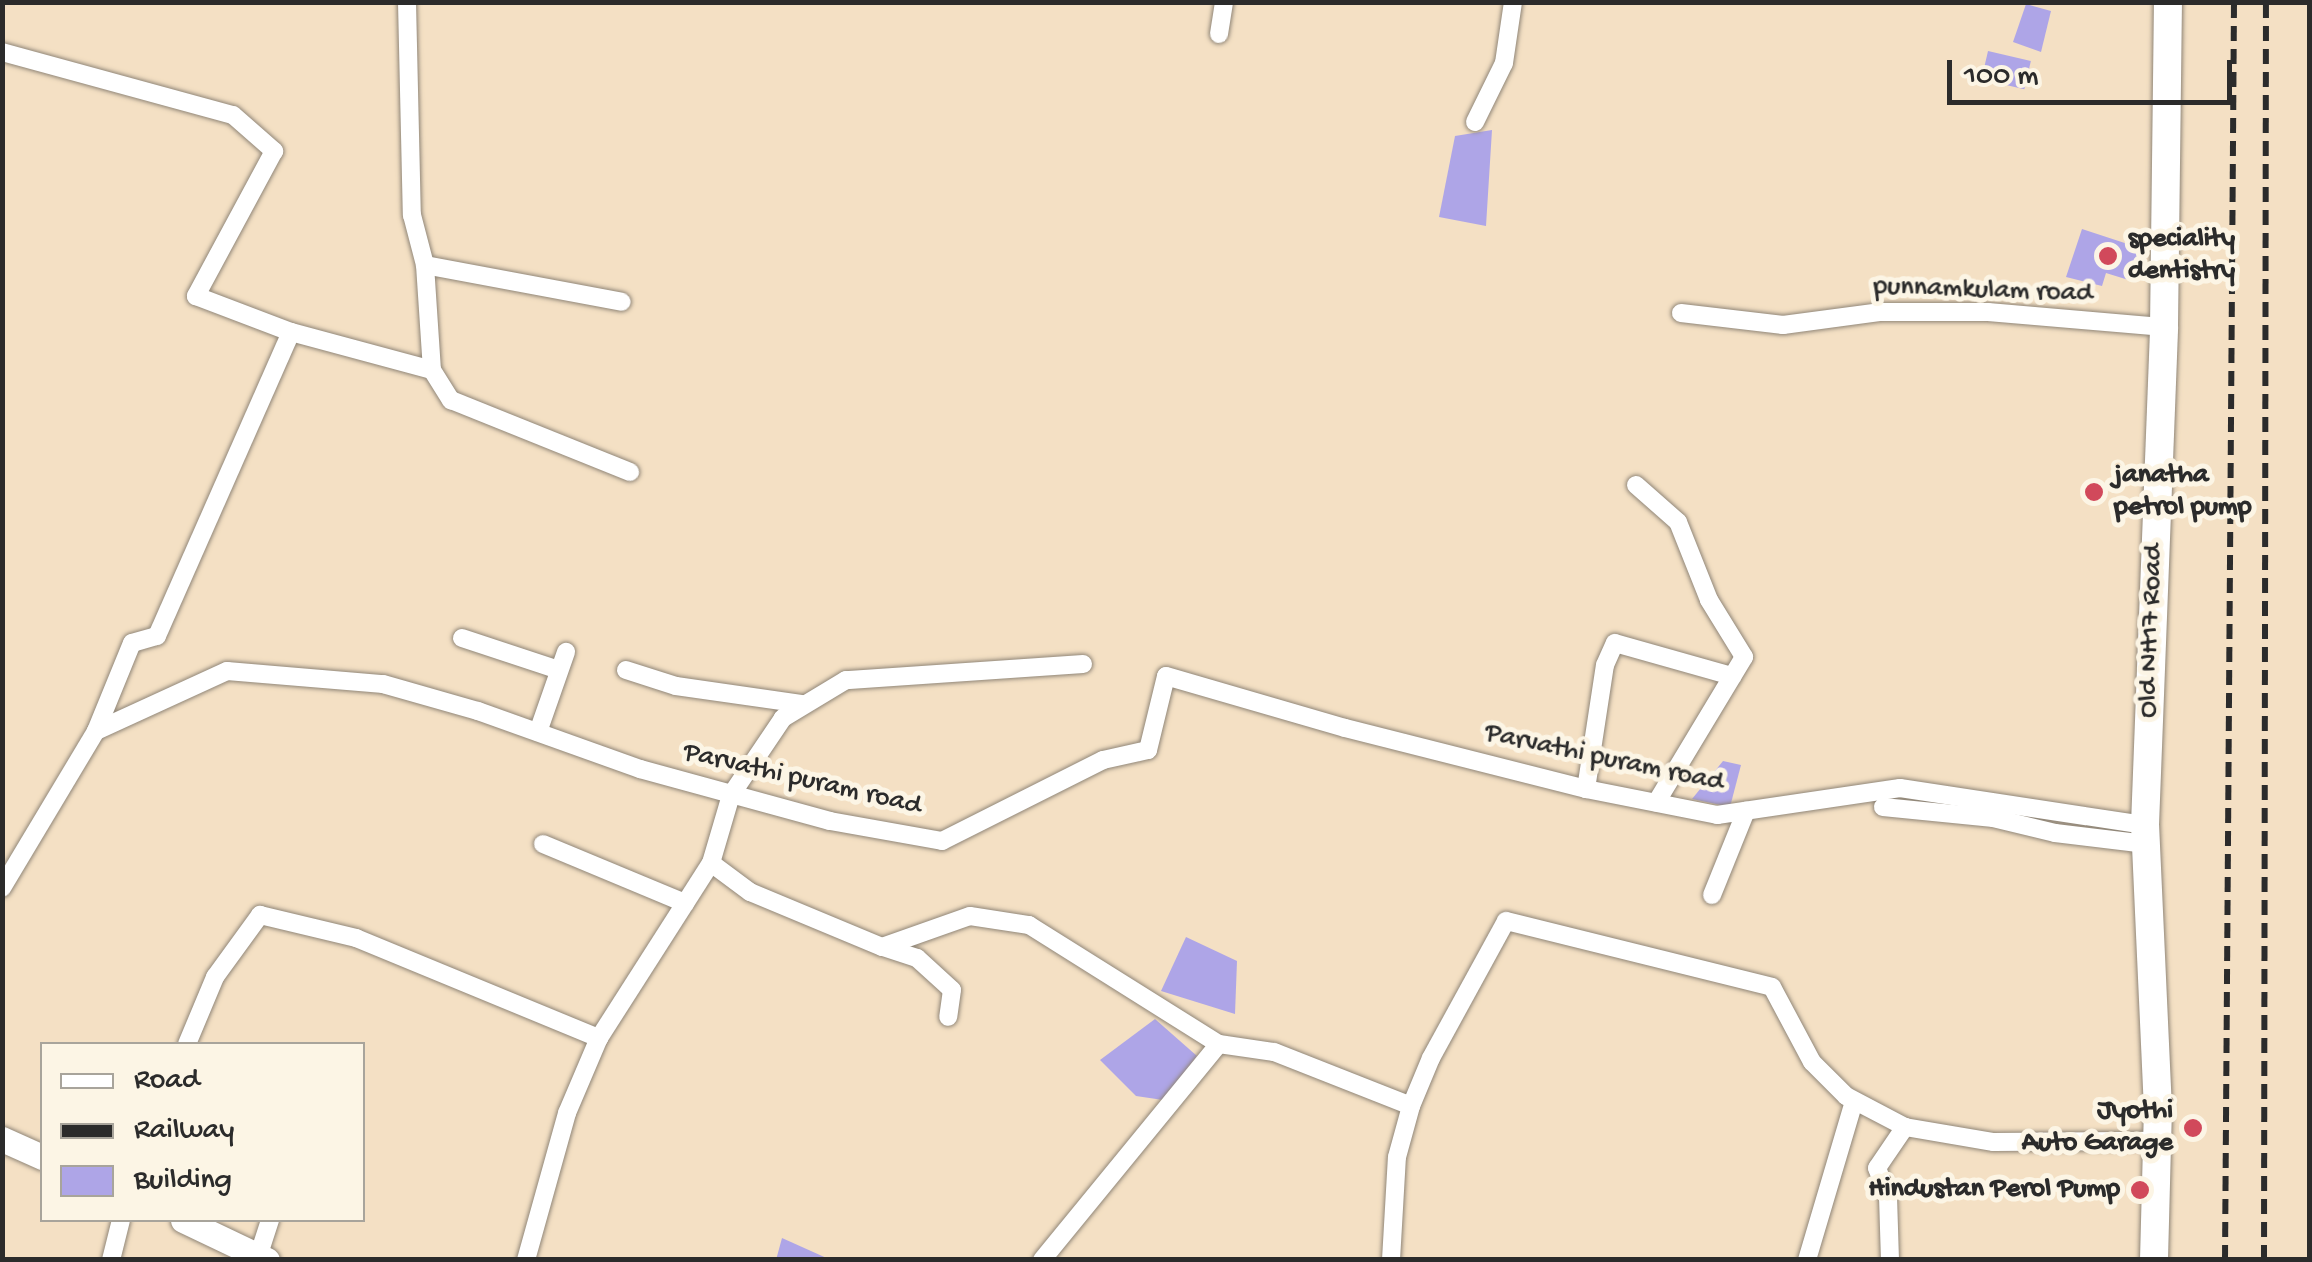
<!DOCTYPE html>
<html>
<head>
<meta charset="utf-8">
<style>
	body { margin:0 }
	#map { position:relative; width:2312px; height:1262px; overflow:hidden; background:#f4e0c4; font-family:"Gochi Hand",sans-serif }
	div>[style] { position:absolute }
	.building>* { inset:0; background:#aea5e7; transform-origin:0 0 }
	.roads { filter:drop-shadow(0 0 2px #908678) drop-shadow(0 0 2px #908678) }
	.street>* { height:18px; margin:-9px; padding:0 9px; transform-origin:9px; border-radius:9px; background:#fff }
	.secondary>* { height:25px; margin:-12.5px; padding:0 12.5px; transform-origin:12.5px; border-radius:12.5px; background:#fff }
	.primary>* { height:28px; margin:-14px; padding:0 14px; transform-origin:14px; border-radius:14px; background:#fff }
	.rail>* { height:6px; margin-top:-3px; transform-origin:0; background:repeating-linear-gradient(90deg,#2b2b2b 0 15px,transparent 0 23px) }
	.dots>* { width:28px; height:28px; translate:-50% -50%; box-sizing:border-box; border:5px solid #fcf5e5; border-radius:50% }
	span { translate:-50% -50%; white-space:nowrap; text-align:center; line-height:1.15; -webkit-text-stroke:10px #fcf5e5; paint-order:stroke }
	.poi-label { font-size:28px; color:#2b2b2b; font-weight:700 }
	.left { translate:0 -50%; text-align:left }
	.right { translate:-100% -50%; text-align:right }
	.street-label { font-size:28px; color:#2b2b2b }
	.frame { position:absolute; inset:0; border:5px solid #2b2b2b; pointer-events:none }
	.legend { position:absolute; left:40px; top:1042px; width:325px; height:180px; box-sizing:border-box; background:#fcf5e5; border:2px solid #a8a49b; margin:0; padding:12px 18px; list-style:none; font-size:30px; color:#2b2b2b }
	.legend li { display:flex; align-items:center; gap:20px; height:50px }
	.legend b { width:50px; border:2px solid #a8a49b }
	.scale { position:absolute; left:1947px; top:60px; width:285px; height:45px; box-sizing:border-box; border:5px solid #2b2b2b; border-top:0; padding-left:12px; font-size:30px; line-height:35px; white-space:nowrap; color:#2b2b2b; -webkit-text-stroke:8px #fcf5e5; paint-order:stroke }
</style>
</head>
<body>
<div id="map">
	<div class="building">
		<i style="clip-path:polygon(2026px 4px,2051px 11px,2041px 52px,2013px 42px)"></i>
		<i style="left:1988px;top:51px;width:44px;height:29px;rotate:13deg"></i>
		<i style="clip-path:polygon(1492px 130px,1486px 226px,1439px 217px,1455px 136px)"></i>
		<i style="clip-path:polygon(2082px 229px,2146px 250px,2135px 282px,2106px 273px,2102px 286px,2066px 277px)"></i>
		<i style="clip-path:polygon(1723px 761px,1741px 765px,1730px 807px,1692px 799px)"></i>
		<i style="clip-path:polygon(1186px 937px,1237px 961px,1235px 1014px,1161px 991px)"></i>
		<i style="clip-path:polygon(1155px 1019px,1197px 1056px,1163px 1100px,1136px 1096px,1100px 1060px)"></i>
		<i style="clip-path:polygon(782px 1238px,831px 1260px,776px 1260px)"></i>
	</div>
	<div class="roads">
		<div class="street">
			<i style="left:407px;top:2px;width:213px;rotate:88.7deg"></i>
			<i style="left:412px;top:215px;width:52px;rotate:75.4deg"></i>
			<i style="left:425px;top:265px;width:200px;rotate:10.6deg"></i>
			<i style="left:1219px;top:34px;width:32px;rotate:-81deg"></i>
			<i style="left:2px;top:52px;width:239px;rotate:15.3deg"></i>
			<i style="left:233px;top:115px;width:55px;rotate:41.3deg"></i>
			<i style="left:274px;top:151px;width:165px;rotate:118.3deg"></i>
			<i style="left:196px;top:296px;width:102px;rotate:20.8deg"></i>
			<i style="left:291px;top:332px;width:146px;rotate:15.1deg"></i>
			<i style="left:1475px;top:122px;width:66px;rotate:-63.8deg"></i>
			<i style="left:1504px;top:63px;width:62px;rotate:-81.6deg"></i>
			<i style="left:425px;top:265px;width:105px;rotate:86.2deg"></i>
			<i style="left:432px;top:370px;width:36px;rotate:58deg"></i>
			<i style="left:451px;top:400px;width:193px;rotate:21.9deg"></i>
			<i style="left:1681px;top:313px;width:103px;rotate:6.7deg"></i>
			<i style="left:1783px;top:325px;width:99px;rotate:-7.6deg"></i>
			<i style="left:1881px;top:312px;width:107px"></i>
			<i style="left:1988px;top:312px;width:177px;rotate:4.9deg"></i>
			<i style="left:1636px;top:485px;width:56px;rotate:41.4deg"></i>
			<i style="left:1678px;top:522px;width:84px;rotate:68.3deg"></i>
			<i style="left:1709px;top:600px;width:67px;rotate:58.4deg"></i>
			<i style="left:1744px;top:657px;width:170px;rotate:121.1deg"></i>
			<i style="left:462px;top:638px;width:102px;rotate:18.3deg"></i>
			<i style="left:1083px;top:664px;width:238px;rotate:176.1deg"></i>
			<i style="left:846px;top:680px;width:74px;rotate:148.9deg"></i>
			<i style="left:783px;top:718px;width:93px;rotate:124deg"></i>
			<i style="left:731px;top:795px;width:71px;rotate:106.4deg"></i>
			<i style="left:711px;top:863px;width:49px;rotate:36.6deg"></i>
			<i style="left:750px;top:892px;width:143px;rotate:22.6deg"></i>
			<i style="left:882px;top:947px;width:93px;rotate:-19.4deg"></i>
			<i style="left:970px;top:916px;width:60px;rotate:8.7deg"></i>
			<i style="left:1029px;top:925px;width:224px;rotate:32.1deg"></i>
			<i style="left:1219px;top:1044px;width:56px;rotate:8.3deg"></i>
			<i style="left:1274px;top:1052px;width:147px;rotate:21.5deg"></i>
			<i style="left:626px;top:670px;width:52px;rotate:17.7deg"></i>
			<i style="left:676px;top:686px;width:128px;rotate:8.1deg"></i>
			<i style="left:96px;top:731px;width:95px;rotate:-67.8deg"></i>
			<i style="left:132px;top:643px;width:26px;rotate:-16deg"></i>
			<i style="left:157px;top:636px;width:332px;rotate:-66.2deg"></i>
			<i style="left:538px;top:732px;width:85px;rotate:-70.7deg"></i>
			<i style="left:1586px;top:789px;width:125px;rotate:-81.3deg"></i>
			<i style="left:1605px;top:665px;width:24px;rotate:-66deg"></i>
			<i style="left:1615px;top:643px;width:122px;rotate:15.8deg"></i>
			<i style="left:1883px;top:807px;width:111px;rotate:5.7deg"></i>
			<i style="left:1993px;top:818px;width:64px;rotate:13.6deg"></i>
			<i style="left:2055px;top:833px;width:92px;rotate:6.9deg"></i>
			<i style="left:543px;top:844px;width:154px;rotate:22.6deg"></i>
			<i style="left:2px;top:888px;width:183px;rotate:-59.1deg"></i>
			<i style="left:96px;top:731px;width:144px;rotate:-24.6deg"></i>
			<i style="left:227px;top:671px;width:157px;rotate:4.8deg"></i>
			<i style="left:383px;top:684px;width:99px;rotate:15.9deg"></i>
			<i style="left:478px;top:711px;width:172px;rotate:19.7deg"></i>
			<i style="left:640px;top:769px;width:197px;rotate:15.3deg"></i>
			<i style="left:830px;top:821px;width:114px;rotate:10.1deg"></i>
			<i style="left:942px;top:841px;width:180px;rotate:-26.7deg"></i>
			<i style="left:1103px;top:760px;width:46px;rotate:-12.5deg"></i>
			<i style="left:1148px;top:750px;width:76px;rotate:-76.3deg"></i>
			<i style="left:1166px;top:676px;width:186px;rotate:16.2deg"></i>
			<i style="left:1345px;top:728px;width:249px;rotate:14.2deg"></i>
			<i style="left:1586px;top:789px;width:134px;rotate:11.2deg"></i>
			<i style="left:1717px;top:815px;width:185px;rotate:-8.4deg"></i>
			<i style="left:1900px;top:788px;width:248px;rotate:8.6deg"></i>
			<i style="left:1712px;top:895px;width:91px;rotate:-68deg"></i>
			<i style="left:883px;top:947px;width:36px;rotate:18deg"></i>
			<i style="left:917px;top:958px;width:47px;rotate:42.4deg"></i>
			<i style="left:952px;top:990px;width:27px;rotate:98deg"></i>
			<i style="left:187px;top:1044px;width:73px;rotate:-67.3deg"></i>
			<i style="left:215px;top:977px;width:77px;rotate:-54deg"></i>
			<i style="left:260px;top:915px;width:99px;rotate:13.5deg"></i>
			<i style="left:356px;top:938px;width:263px;rotate:22.4deg"></i>
			<i style="left:259px;top:1254px;width:36px;rotate:-72deg"></i>
			<i style="left:111px;top:1260px;width:41px;rotate:-76deg"></i>
			<i style="left:526px;top:1260px;width:153px;rotate:-74.4deg"></i>
			<i style="left:567px;top:1113px;width:82px;rotate:-66.9deg"></i>
			<i style="left:599px;top:1038px;width:208px;rotate:-57.4deg"></i>
			<i style="left:1042px;top:1260px;width:279px;rotate:-50.7deg"></i>
			<i style="left:1391px;top:1260px;width:103px;rotate:-86.7deg"></i>
			<i style="left:1397px;top:1157px;width:53px;rotate:-74.6deg"></i>
			<i style="left:1411px;top:1106px;width:52px;rotate:-67.4deg"></i>
			<i style="left:1431px;top:1058px;width:156px;rotate:-61.3deg"></i>
			<i style="left:1506px;top:921px;width:274px;rotate:13.9deg"></i>
			<i style="left:1772px;top:987px;width:85px;rotate:61.9deg"></i>
			<i style="left:1812px;top:1062px;width:48px;rotate:45deg"></i>
			<i style="left:1846px;top:1096px;width:67px;rotate:27.7deg"></i>
			<i style="left:1905px;top:1127px;width:90px;rotate:9.6deg"></i>
			<i style="left:1994px;top:1142px;width:163px;rotate:-0.4deg"></i>
			<i style="left:1807px;top:1260px;width:166px;rotate:-73.5deg"></i>
			<i style="left:1890px;top:1260px;width:62px;rotate:-91.8deg"></i>
			<i style="left:1888px;top:1198px;width:32px;rotate:-110deg"></i>
			<i style="left:1877px;top:1168px;width:50px;rotate:-55.7deg"></i>
		</div>
		<div class="secondary">
			<i style="left:2px;top:1139px;width:44px;rotate:24.2deg"></i>
			<i style="left:183px;top:1220px;width:93px;rotate:25.5deg"></i>
		</div>
		<div class="primary">
			<i style="left:2154px;top:1260px;width:150px;rotate:-88.5deg"></i>
			<i style="left:2158px;top:1110px;width:285px;rotate:-92.6deg"></i>
			<i style="left:2145px;top:825px;width:498px;rotate:-87.8deg"></i>
			<i style="left:2164px;top:327px;width:325px;rotate:-89.3deg"></i>
		</div>
	</div>
	<div class="rail">
		<i style="left:2225px;top:1260px;width:1258px;rotate:-89.59deg"></i>
		<i style="left:2264px;top:1260px;width:1258px;rotate:-89.91deg"></i>
	</div>
	<div class="dots">
		<i style="left:2108px;top:256px;background:#d1495b"></i>
		<i style="left:2094px;top:492px;background:#d1495b"></i>
		<i style="left:2193px;top:1128px;background:#d1495b"></i>
		<i style="left:2140px;top:1190px;background:#d1495b"></i>
	</div>
	<div class="poi-label">
		<span class="left" style="left:2128px;top:256px">speciality<br>dentistry</span>
		<span class="left" style="left:2114px;top:492px">janatha<br>petrol pump</span>
		<span class="right" style="left:2173px;top:1128px">Jyothi<br>Auto Garage</span>
		<span class="right" style="left:2120px;top:1190px">Hindustan Perol Pump</span>
	</div>
	<div class="street-label">
		<span style="left:1983px;top:291px;rotate:2deg">punnamkulam road</span>
		<span style="left:2152px;top:631px;rotate:-88deg">Old NH17 Road</span>
		<span style="left:1604px;top:759px;rotate:12deg">Parvathi puram road</span>
		<span style="left:802px;top:780px;rotate:13deg">Parvathi puram road</span>
	</div>
	<div class="frame"></div>
	<ul class="legend">
	<li><b style="height:12px;background:#fff"></b>Road</li>
	<li><b style="height:12px;background:#2b2b2b"></b>Railway</li>
	<li><b style="height:28px;background:#aea5e7"></b>Building</li>
	</ul>
	<div class="scale">100 m</div>
</div>
</body>
</html>
